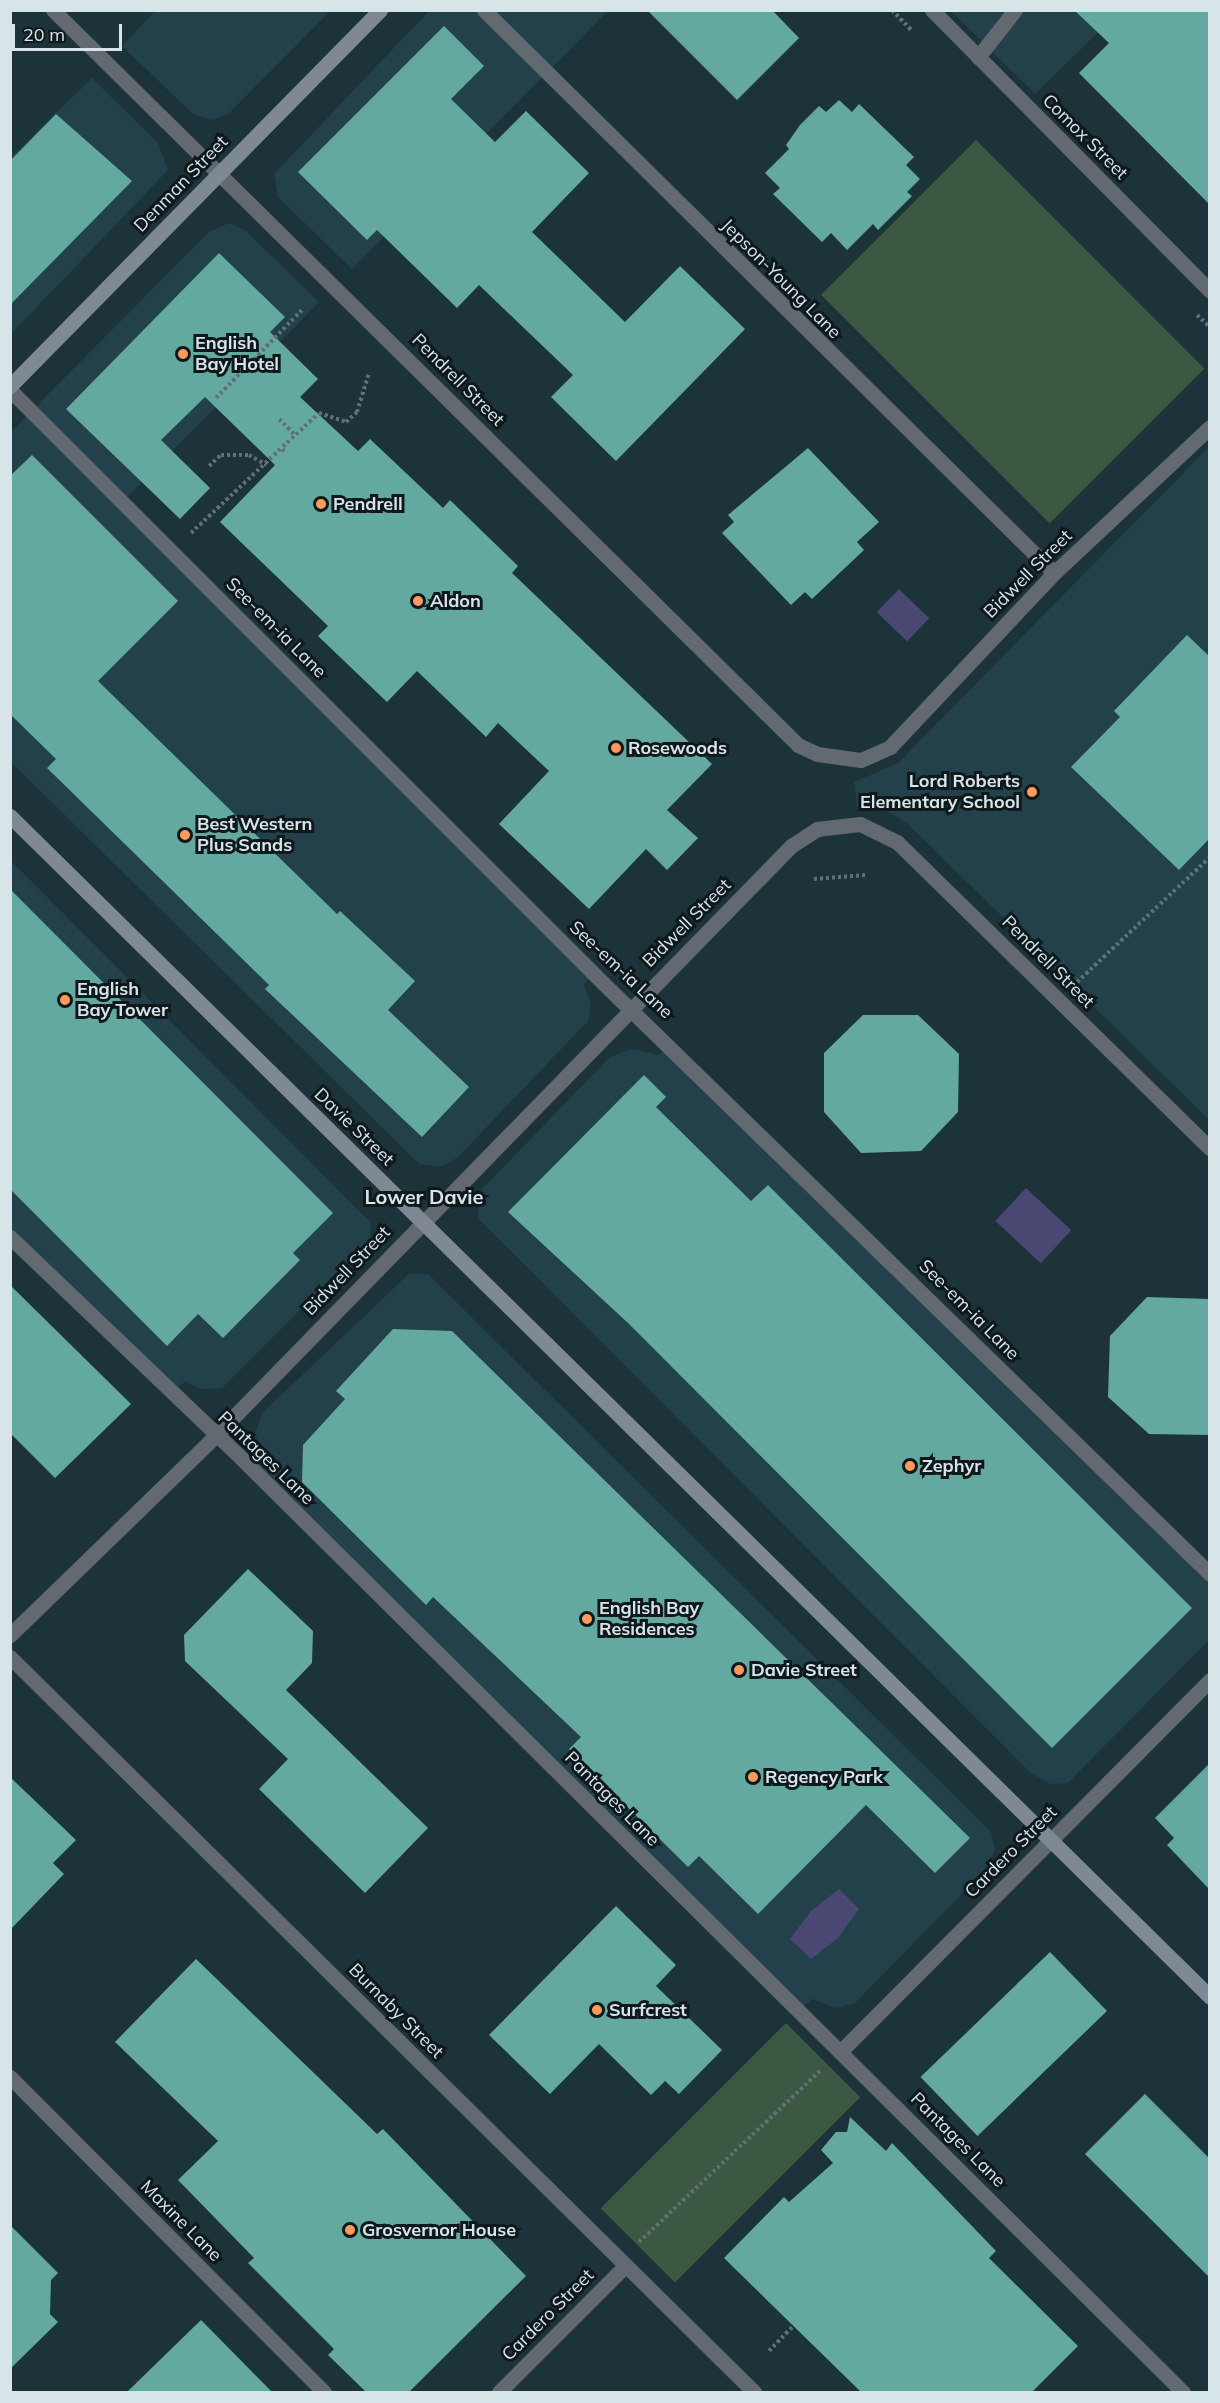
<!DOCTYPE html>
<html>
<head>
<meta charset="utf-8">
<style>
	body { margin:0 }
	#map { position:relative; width:1220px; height:2403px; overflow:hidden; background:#1c333a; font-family:Mulish,sans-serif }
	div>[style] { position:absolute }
	.built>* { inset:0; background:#22414a }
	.green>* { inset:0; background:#3b5842; transform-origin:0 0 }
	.water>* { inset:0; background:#4a4773; transform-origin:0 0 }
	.building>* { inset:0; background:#64a9a0; transform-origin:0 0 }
	.path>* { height:4px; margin-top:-2px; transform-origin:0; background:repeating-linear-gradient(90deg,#5d7177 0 3px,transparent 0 6px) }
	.lane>* { height:15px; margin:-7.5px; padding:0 7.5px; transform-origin:7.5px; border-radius:7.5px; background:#626970 }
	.street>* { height:15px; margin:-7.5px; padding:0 7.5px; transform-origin:7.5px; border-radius:7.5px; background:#626970 }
	.secondary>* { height:15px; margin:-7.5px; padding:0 7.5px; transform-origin:7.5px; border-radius:7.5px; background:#7f8994 }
	.dots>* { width:16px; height:16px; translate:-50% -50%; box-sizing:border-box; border:3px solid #0f191c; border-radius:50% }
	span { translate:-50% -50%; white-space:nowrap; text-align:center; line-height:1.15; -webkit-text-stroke:6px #0f191c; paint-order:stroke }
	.street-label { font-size:18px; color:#d7e5e9 }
	.poi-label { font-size:18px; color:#d7e5e9; font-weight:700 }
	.left { translate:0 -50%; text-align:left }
	.right { translate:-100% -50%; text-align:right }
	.neighbourhood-label { font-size:20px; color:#d7e5e9; font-weight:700 }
	.frame { position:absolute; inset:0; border:12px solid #d7e5e9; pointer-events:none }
	.scale { position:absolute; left:12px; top:24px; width:110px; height:27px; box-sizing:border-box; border:3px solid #d7e5e9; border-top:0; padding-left:8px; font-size:18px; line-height:21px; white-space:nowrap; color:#d7e5e9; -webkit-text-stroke:4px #0f191c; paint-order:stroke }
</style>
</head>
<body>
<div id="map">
	<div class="built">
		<i style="clip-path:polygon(155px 11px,155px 10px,330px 11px,228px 114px,213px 120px,193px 114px,122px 46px)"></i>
		<i style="clip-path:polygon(429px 11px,608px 11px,352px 269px,278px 197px,274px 174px)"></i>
		<i style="clip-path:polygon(951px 11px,1120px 11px,1035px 94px)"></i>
		<i style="clip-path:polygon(92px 78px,158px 143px,168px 170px,11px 334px,11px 157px)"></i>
		<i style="clip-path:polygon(229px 223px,245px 230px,319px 302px,122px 502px,593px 973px,584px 985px,591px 1004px,588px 1021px,457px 1158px,440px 1167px,420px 1164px,411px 1156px,11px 762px,10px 433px,209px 232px)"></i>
		<i style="clip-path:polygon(1209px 447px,1209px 1120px,908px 824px,888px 812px,857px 806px,854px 782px,898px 763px)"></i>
		<i style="clip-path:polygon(10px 860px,371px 1223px,370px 1239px,360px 1250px,222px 1388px,200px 1389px,185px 1381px,171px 1394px,11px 1237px)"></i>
		<i style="clip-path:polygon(671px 1043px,1209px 1574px,1209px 1640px,1068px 1783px,1051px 1784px,1032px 1774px,478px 1218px,480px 1191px,610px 1057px,632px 1049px,659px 1055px)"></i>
		<i style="clip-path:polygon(410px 1273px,429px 1275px,991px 1832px,995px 1849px,988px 1867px,855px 2003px,836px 2008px,812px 1999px,799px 2011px,249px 1466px,262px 1452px,255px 1434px,262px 1413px)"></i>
	</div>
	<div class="green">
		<i style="left:976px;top:140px;width:323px;height:219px;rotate:45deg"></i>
		<i style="left:786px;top:2023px;width:105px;height:262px;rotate:45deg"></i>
	</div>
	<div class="water">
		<i style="left:899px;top:589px;width:42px;height:32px;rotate:44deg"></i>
		<i style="left:1026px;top:1188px;width:62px;height:45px;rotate:43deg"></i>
		<i style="clip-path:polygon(839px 1889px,859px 1909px,838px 1938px,811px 1959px,790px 1939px,811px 1911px)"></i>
	</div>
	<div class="building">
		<i style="clip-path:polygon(647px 10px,772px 10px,799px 38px,737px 100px)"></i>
		<i style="clip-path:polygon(1074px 10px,1209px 10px,1209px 204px,1079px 73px,1109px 43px)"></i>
		<i style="clip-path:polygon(444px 26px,484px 66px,451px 99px,495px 142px,526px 111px,589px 173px,532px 232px,625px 322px,680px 266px,745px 329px,616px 461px,551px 397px,573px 375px,479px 285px,457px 308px,377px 230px,367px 240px,298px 172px)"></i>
		<i style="clip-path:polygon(839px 100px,852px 112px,859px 104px,914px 157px,906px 165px,920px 179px,907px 192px,912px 196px,878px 230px,873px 224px,847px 250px,831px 233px,822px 242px,773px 194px,780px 188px,765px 173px,789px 149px,786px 145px,800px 125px,819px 106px,826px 112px)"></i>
		<i style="clip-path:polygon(56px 114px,132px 181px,10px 305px,10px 161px)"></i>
		<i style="clip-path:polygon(219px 253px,285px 317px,270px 332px,318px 379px,300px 397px,358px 451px,370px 439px,443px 508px,450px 500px,518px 566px,512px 573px,712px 764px,667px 810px,698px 838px,667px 870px,646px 849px,589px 909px,499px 824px,549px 771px,498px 723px,486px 737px,417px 671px,387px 702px,318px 636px,328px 626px,220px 522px,275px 465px,205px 397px,161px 440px,210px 488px,180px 519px,66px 409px)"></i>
		<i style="clip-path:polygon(808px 448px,879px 522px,857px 542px,864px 550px,812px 599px,805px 592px,791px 605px,722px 533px,734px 522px,728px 515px)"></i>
		<i style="clip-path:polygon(32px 455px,178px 601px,98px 681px,337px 914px,340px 911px,415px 981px,388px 1010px,469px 1087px,422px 1137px,265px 989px,269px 985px,47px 768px,56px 759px,10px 714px,10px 476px)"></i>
		<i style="clip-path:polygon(1187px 635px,1209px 656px,1209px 839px,1179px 870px,1071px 767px,1120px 717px,1114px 711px)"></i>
		<i style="clip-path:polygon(10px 889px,333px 1213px,293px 1253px,300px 1260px,223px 1338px,198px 1314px,167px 1346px,10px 1189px)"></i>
		<i style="clip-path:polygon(863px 1015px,918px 1015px,959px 1054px,958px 1112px,921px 1151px,861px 1153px,824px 1112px,824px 1053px)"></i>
		<i style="clip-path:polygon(644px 1075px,666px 1097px,656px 1107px,751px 1201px,768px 1185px,1192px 1608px,1052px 1748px,628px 1323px,508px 1212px)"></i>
		<i style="clip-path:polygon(10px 1285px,131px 1404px,55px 1478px,10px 1433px)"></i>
		<i style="clip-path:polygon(1147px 1297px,1209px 1299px,1209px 1435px,1149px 1434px,1108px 1397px,1110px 1336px)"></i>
		<i style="clip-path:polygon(393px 1329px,452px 1331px,970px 1838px,935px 1873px,866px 1805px,758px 1914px,699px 1856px,688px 1867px,569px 1749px,581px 1737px,433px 1597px,426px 1605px,302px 1482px,303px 1445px,345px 1399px,336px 1391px)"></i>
		<i style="clip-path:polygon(248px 1569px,313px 1631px,312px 1663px,286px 1690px,428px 1828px,365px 1893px,259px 1789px,288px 1759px,185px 1661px,184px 1635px)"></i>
		<i style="clip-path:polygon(1209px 1764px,1209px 1889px,1167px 1845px,1174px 1838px,1155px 1818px)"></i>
		<i style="clip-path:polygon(10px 1777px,76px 1840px,53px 1863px,64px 1874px,10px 1930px)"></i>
		<i style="clip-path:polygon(616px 1906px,676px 1965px,656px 1986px,722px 2050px,679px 2094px,665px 2081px,651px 2095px,599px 2044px,550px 2094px,489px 2035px)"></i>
		<i style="left:1050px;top:1952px;width:82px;height:180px;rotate:46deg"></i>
		<i style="clip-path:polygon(196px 1959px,377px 2134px,383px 2129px,526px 2276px,409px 2392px,366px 2392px,328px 2355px,334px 2349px,248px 2263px,254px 2258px,178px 2180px,218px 2141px,115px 2042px)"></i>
		<i style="clip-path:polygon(1145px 2094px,1209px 2158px,1209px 2277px,1085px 2154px)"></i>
		<i style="clip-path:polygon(850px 2117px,886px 2151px,892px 2143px,996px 2251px,989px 2258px,1078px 2346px,1032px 2392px,861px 2392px,724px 2258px,784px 2197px,789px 2202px,833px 2163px,821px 2150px,836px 2132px,847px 2132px)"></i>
		<i style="clip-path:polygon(10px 2225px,58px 2273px,51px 2280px,50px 2314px,58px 2322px,10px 2369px)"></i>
		<i style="clip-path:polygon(201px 2320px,272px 2392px,127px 2392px)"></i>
	</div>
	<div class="path">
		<i style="left:892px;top:10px;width:28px;rotate:46deg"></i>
		<i style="left:1197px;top:315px;width:18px;rotate:43deg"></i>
		<i style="left:216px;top:398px;width:124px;rotate:-45.7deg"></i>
		<i style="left:279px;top:419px;width:23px;rotate:45deg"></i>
		<i style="left:282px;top:449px;width:6px;rotate:45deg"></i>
		<i style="left:209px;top:466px;width:16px;rotate:-43deg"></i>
		<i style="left:221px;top:455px;width:28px"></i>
		<i style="left:249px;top:455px;width:20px;rotate:30deg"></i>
		<i style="left:191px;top:533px;width:175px;rotate:-43.2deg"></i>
		<i style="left:319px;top:413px;width:28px;rotate:18deg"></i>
		<i style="left:346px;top:422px;width:15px;rotate:-42deg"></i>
		<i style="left:357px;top:412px;width:39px;rotate:-73deg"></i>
		<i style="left:814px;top:879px;width:52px;rotate:-4.4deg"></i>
		<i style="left:1077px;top:982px;width:183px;rotate:-43.2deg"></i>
		<i style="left:639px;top:2242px;width:250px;rotate:-43.4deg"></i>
		<i style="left:769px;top:2351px;width:35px;rotate:-46deg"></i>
	</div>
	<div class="lane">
		<i style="left:484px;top:10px;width:801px;rotate:44.65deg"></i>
		<i style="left:978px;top:57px;width:60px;rotate:-51.8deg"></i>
		<i style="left:10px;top:390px;width:839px;rotate:45deg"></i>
		<i style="left:603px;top:983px;width:847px;rotate:44.23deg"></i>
		<i style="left:10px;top:1237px;width:321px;rotate:43.7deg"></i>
		<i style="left:242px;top:1459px;width:1325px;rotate:44.76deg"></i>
		<i style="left:10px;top:2077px;width:445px;rotate:45.1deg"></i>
	</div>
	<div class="street">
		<i style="left:53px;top:10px;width:1047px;rotate:44.61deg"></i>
		<i style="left:798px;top:745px;width:21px;rotate:25deg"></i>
		<i style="left:817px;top:754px;width:44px;rotate:7.8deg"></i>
		<i style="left:861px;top:760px;width:32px;rotate:-24deg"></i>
		<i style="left:890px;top:747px;width:239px;rotate:-46.7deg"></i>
		<i style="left:1054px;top:573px;width:214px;rotate:-43.1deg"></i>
		<i style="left:932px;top:10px;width:395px;rotate:45.3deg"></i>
		<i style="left:10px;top:1635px;width:286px;rotate:-44.1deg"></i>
		<i style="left:215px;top:1436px;width:825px;rotate:-45.69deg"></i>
		<i style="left:791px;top:846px;width:31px;rotate:-33deg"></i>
		<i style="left:817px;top:829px;width:43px;rotate:-6.6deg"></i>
		<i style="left:860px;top:824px;width:41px;rotate:25.9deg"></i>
		<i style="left:897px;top:842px;width:438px;rotate:44.4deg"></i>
		<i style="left:10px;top:1657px;width:1046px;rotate:44.65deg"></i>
		<i style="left:840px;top:2052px;width:525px;rotate:-45.15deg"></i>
		<i style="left:499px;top:2392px;width:178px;rotate:-45deg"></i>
	</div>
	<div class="secondary">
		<i style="left:10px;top:386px;width:528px;rotate:-45.46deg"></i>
		<i style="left:10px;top:816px;width:1684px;rotate:44.54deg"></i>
	</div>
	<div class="dots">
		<i style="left:183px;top:354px;background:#ff9a5b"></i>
		<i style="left:321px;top:504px;background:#ff9a5b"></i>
		<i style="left:418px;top:601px;background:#ff9a5b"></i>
		<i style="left:616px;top:748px;background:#ff9a5b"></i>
		<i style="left:1032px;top:792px;background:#ff9a5b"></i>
		<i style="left:185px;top:835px;background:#ff9a5b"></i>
		<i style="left:65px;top:1000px;background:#ff9a5b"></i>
		<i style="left:910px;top:1466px;background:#ff9a5b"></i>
		<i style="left:587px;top:1619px;background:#ff9a5b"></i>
		<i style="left:739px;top:1670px;background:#ff9a5b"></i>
		<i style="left:753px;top:1777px;background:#ff9a5b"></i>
		<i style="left:597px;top:2010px;background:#ff9a5b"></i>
		<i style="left:350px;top:2230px;background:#ff9a5b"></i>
	</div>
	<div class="street-label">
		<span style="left:1085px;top:137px;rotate:45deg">Comox Street</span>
		<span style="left:181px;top:184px;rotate:-46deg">Denman Street</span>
		<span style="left:781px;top:279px;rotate:45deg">Jepson-Young Lane</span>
		<span style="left:458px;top:380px;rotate:45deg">Pendrell Street</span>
		<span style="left:1028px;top:574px;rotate:-45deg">Bidwell Street</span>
		<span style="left:276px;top:628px;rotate:45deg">See-em-ia Lane</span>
		<span style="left:687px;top:923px;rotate:-45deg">Bidwell Street</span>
		<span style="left:1048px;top:962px;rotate:45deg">Pendrell Street</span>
		<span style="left:621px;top:970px;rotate:43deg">See-em-ia Lane</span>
		<span style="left:354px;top:1127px;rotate:44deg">Davie Street</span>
		<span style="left:347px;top:1271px;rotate:-46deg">Bidwell Street</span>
		<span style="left:969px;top:1310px;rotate:45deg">See-em-ia Lane</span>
		<span style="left:266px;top:1458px;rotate:44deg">Pantages Lane</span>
		<span style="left:612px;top:1799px;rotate:45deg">Pantages Lane</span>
		<span style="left:1011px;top:1852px;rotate:-45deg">Cardero Street</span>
		<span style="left:396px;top:2011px;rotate:45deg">Burnaby Street</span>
		<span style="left:958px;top:2140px;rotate:45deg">Pantages Lane</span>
		<span style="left:181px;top:2221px;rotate:45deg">Maxine Lane</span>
		<span style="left:548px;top:2315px;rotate:-45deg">Cardero Street</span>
	</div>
	<div class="poi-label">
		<span class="left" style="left:195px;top:354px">English<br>Bay Hotel</span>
		<span class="left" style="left:333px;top:504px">Pendrell</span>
		<span class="left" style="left:430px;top:601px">Aldon</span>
		<span class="left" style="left:628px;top:748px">Rosewoods</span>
		<span class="right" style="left:1020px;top:792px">Lord Roberts<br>Elementary School</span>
		<span class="left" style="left:197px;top:835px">Best Western<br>Plus Sands</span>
		<span class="left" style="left:77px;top:1000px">English<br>Bay Tower</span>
		<span class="left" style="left:922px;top:1466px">Zephyr</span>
		<span class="left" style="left:599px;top:1619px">English Bay<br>Residences</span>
		<span class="left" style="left:751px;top:1670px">Davie Street</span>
		<span class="left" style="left:765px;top:1777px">Regency Park</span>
		<span class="left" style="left:609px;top:2010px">Surfcrest</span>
		<span class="left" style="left:362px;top:2230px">Grosvernor House</span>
	</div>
	<div class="neighbourhood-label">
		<span style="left:424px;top:1196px">Lower Davie</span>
	</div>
	<div class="frame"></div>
	<div class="scale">20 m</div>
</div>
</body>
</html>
